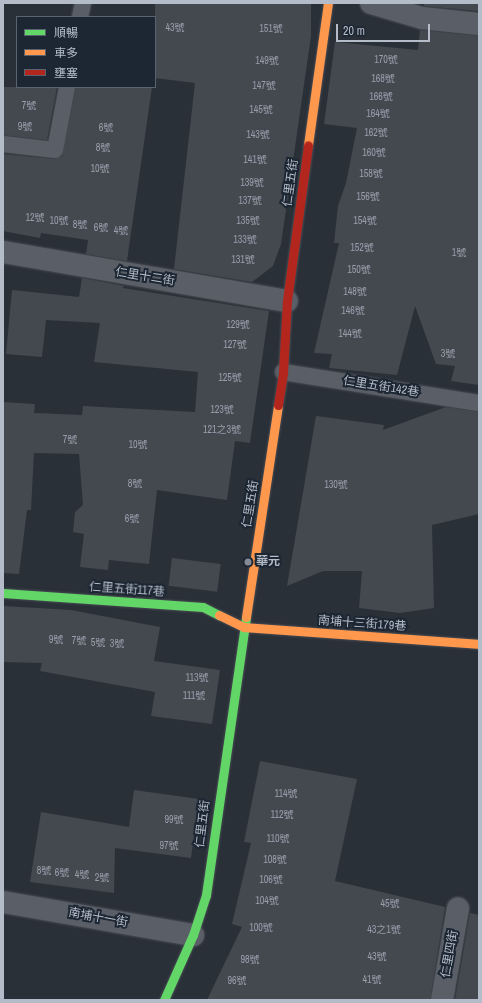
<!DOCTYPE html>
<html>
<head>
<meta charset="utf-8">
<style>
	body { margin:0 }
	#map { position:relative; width:482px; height:1003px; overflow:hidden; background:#2a3038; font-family:"Archivo Narrow","Noto Sans TC",sans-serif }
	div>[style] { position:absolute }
	.building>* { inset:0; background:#444950; transform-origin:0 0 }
	.roads { filter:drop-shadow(0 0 1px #484c53) drop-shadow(0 0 1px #484c53) }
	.lane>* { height:16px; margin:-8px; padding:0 8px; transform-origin:8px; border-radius:8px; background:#5a5e66 }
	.street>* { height:22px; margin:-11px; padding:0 11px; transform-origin:11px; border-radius:11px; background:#5a5e66 }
	.fast>* { height:9px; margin:-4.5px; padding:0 4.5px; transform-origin:4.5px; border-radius:4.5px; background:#63d668 }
	.slow>* { height:9px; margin:-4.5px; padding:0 4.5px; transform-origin:4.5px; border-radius:4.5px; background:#ff974d }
	.jam>* { height:9px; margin:-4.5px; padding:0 4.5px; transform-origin:4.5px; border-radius:4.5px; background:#b3261e }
	.dots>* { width:11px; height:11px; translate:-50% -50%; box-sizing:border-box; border:2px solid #1d2633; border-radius:50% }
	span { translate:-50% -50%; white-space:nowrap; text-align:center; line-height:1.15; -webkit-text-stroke:4px #1d2633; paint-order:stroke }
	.number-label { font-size:10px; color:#989fab }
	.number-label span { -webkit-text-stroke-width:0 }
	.street-label { font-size:12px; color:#b4bcc9 }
	.poi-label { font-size:12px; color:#b4bcc9; font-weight:700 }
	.left { translate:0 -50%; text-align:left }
	.frame { position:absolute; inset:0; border:4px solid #b4bcc9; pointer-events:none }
	.legend { position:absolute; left:16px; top:16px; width:140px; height:72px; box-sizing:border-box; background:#1d2633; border:1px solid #59626f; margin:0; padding:5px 7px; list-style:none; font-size:12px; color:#b4bcc9 }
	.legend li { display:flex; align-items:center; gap:8px; height:20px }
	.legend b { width:20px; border:1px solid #59626f }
	.scale { position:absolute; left:336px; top:24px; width:94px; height:18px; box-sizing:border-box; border:2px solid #b4bcc9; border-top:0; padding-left:5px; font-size:12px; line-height:14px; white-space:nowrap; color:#b4bcc9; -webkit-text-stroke:3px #1d2633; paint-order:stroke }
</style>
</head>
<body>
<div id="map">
	<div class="building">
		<i style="clip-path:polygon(155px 3px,311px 3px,311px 36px,281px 244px,273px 266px,252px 282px,174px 269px,195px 83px,155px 78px)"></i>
		<i style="clip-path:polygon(424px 3px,479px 3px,479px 11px,424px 6px)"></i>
		<i style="clip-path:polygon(420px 30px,479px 36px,479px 385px,451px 381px,455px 366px,436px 364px,415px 306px,397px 375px,329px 368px,332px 354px,314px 353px,339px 243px,334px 243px,338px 206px,346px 183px,357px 128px,324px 124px,335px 42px,418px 50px)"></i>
		<i style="clip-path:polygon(3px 87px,57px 87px,47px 140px,3px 135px)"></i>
		<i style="clip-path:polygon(76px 87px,152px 87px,127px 261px,86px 254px,88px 240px,41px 233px,40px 238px,3px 231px,3px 154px,54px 159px,62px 156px)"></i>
		<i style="clip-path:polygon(82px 278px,124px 286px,123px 288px,269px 311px,250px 443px,235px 441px,227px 500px,157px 490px,149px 564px,109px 560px,108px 570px,80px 567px,84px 534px,73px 532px,75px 512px,83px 505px,79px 454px,34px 453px,31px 510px,27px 510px,19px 574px,3px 573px,3px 402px,35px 404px,34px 413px,82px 415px,83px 406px,195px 412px,198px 372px,94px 362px,100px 323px,46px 320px,42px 357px,6px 354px,12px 290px,79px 297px)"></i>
		<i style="clip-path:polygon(446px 407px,479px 412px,479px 514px,432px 525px,434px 608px,400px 613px,359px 608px,362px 571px,323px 571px,287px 586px,316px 416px,384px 425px,383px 430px)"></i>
		<i style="left:172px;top:558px;width:49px;height:28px;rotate:7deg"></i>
		<i style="clip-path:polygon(3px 606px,71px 610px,160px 627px,154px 661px,220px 670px,212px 724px,151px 716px,155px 692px,40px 671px,42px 663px,3px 662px)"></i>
		<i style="clip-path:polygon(260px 761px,357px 779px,335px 881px,445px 907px,430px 1000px,207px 1000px,242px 927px,232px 924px,251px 843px,244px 842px)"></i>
		<i style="clip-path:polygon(134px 790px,199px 799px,191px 858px,115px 848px,114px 893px,30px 882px,41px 812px,129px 827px)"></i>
		<i style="clip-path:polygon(470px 913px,479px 915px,479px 1000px,455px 1000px)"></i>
	</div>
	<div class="roads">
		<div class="lane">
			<i style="left:80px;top:17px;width:14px;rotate:-78deg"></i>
			<i style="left:3px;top:144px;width:52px;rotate:6.6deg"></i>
			<i style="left:55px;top:150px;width:64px;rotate:-79.2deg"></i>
			<i style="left:283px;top:372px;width:198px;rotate:9deg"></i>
		</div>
		<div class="street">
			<i style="left:371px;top:3px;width:53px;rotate:16.4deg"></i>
			<i style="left:422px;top:18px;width:57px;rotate:6deg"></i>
			<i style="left:3px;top:252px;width:288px;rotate:9.8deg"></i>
			<i style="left:3px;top:902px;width:193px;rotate:9.9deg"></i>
			<i style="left:442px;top:1000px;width:93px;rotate:-80.1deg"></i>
		</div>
		<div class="fast">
			<i style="left:3px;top:593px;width:200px;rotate:4deg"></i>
			<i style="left:203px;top:607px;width:18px;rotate:27deg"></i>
			<i style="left:164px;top:1000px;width:71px;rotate:-66deg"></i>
			<i style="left:193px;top:935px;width:42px;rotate:-72deg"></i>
			<i style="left:206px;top:895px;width:281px;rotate:-81.8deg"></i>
		</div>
		<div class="slow">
			<i style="left:308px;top:145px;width:143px;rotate:-82deg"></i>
			<i style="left:219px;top:615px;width:28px;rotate:26deg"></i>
			<i style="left:244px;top:627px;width:236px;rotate:4.1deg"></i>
			<i style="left:246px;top:617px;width:214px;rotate:-81.4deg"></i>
		</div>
		<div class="jam">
			<i style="left:278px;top:405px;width:33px;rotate:-81deg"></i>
			<i style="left:283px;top:372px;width:71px;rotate:-86.8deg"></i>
			<i style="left:287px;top:301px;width:157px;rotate:-82.3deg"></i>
		</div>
	</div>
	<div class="dots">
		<i style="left:248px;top:562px;background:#848b96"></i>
	</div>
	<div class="number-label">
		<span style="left:175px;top:28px">43號</span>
		<span style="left:271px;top:29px">151號</span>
		<span style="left:386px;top:60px">170號</span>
		<span style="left:267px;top:61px">149號</span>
		<span style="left:383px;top:79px">168號</span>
		<span style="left:264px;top:86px">147號</span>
		<span style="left:381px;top:97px">166號</span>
		<span style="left:29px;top:106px">7號</span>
		<span style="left:261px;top:110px">145號</span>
		<span style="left:378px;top:114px">164號</span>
		<span style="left:25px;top:127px">9號</span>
		<span style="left:106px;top:128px">6號</span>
		<span style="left:376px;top:133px">162號</span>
		<span style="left:258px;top:135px">143號</span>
		<span style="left:103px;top:148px">8號</span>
		<span style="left:374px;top:153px">160號</span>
		<span style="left:255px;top:160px">141號</span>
		<span style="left:100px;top:169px">10號</span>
		<span style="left:371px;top:174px">158號</span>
		<span style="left:252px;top:183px">139號</span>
		<span style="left:368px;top:197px">156號</span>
		<span style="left:250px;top:201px">137號</span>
		<span style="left:35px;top:218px">12號</span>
		<span style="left:59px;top:221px">10號</span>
		<span style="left:248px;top:221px">135號</span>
		<span style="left:365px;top:221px">154號</span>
		<span style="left:80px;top:225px">8號</span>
		<span style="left:101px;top:228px">6號</span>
		<span style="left:121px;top:231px">4號</span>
		<span style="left:245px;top:240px">133號</span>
		<span style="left:362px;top:248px">152號</span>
		<span style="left:459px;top:253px">1號</span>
		<span style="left:243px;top:260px">131號</span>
		<span style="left:359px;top:270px">150號</span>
		<span style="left:355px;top:292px">148號</span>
		<span style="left:353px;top:311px">146號</span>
		<span style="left:238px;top:325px">129號</span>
		<span style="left:350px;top:334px">144號</span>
		<span style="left:235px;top:345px">127號</span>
		<span style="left:448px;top:354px">3號</span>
		<span style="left:230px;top:378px">125號</span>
		<span style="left:222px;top:410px">123號</span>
		<span style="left:222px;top:430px">121之3號</span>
		<span style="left:70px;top:440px">7號</span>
		<span style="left:138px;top:445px">10號</span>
		<span style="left:135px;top:484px">8號</span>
		<span style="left:336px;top:485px">130號</span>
		<span style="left:132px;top:519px">6號</span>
		<span style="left:56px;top:640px">9號</span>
		<span style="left:79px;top:641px">7號</span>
		<span style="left:98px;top:643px">5號</span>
		<span style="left:117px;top:644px">3號</span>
		<span style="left:197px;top:678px">113號</span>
		<span style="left:194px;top:696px">111號</span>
		<span style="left:286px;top:794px">114號</span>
		<span style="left:282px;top:815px">112號</span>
		<span style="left:174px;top:820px">99號</span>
		<span style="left:278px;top:839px">110號</span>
		<span style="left:169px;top:846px">97號</span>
		<span style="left:275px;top:860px">108號</span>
		<span style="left:44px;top:871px">8號</span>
		<span style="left:62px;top:873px">6號</span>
		<span style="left:82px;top:875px">4號</span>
		<span style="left:102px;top:878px">2號</span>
		<span style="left:271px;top:880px">106號</span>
		<span style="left:267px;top:901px">104號</span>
		<span style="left:390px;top:904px">45號</span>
		<span style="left:261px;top:928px">100號</span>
		<span style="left:384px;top:930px">43之1號</span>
		<span style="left:377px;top:957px">43號</span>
		<span style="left:250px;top:960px">98號</span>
		<span style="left:372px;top:980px">41號</span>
		<span style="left:237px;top:981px">96號</span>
	</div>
	<div class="street-label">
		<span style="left:291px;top:183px;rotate:-82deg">仁里五街</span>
		<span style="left:145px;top:277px;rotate:9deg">仁里十二街</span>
		<span style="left:381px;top:387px;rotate:9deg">仁里五街142巷</span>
		<span style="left:251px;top:504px;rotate:-81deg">仁里五街</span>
		<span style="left:127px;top:590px;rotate:4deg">仁里五街117巷</span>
		<span style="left:362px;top:624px;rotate:4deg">南埔十三街179巷</span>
		<span style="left:203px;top:824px;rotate:-83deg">仁里五街</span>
		<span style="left:98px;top:918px;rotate:10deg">南埔十一街</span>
		<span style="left:450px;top:954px;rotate:-80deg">仁里四街</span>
	</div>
	<div class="poi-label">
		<span class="left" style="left:256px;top:562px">華元</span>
	</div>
	<div class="frame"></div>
	<ul class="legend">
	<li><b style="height:5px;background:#63d668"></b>順暢</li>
	<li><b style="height:5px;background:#ff974d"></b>車多</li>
	<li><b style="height:5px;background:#b3261e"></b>壅塞</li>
	</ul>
	<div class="scale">20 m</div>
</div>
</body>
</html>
